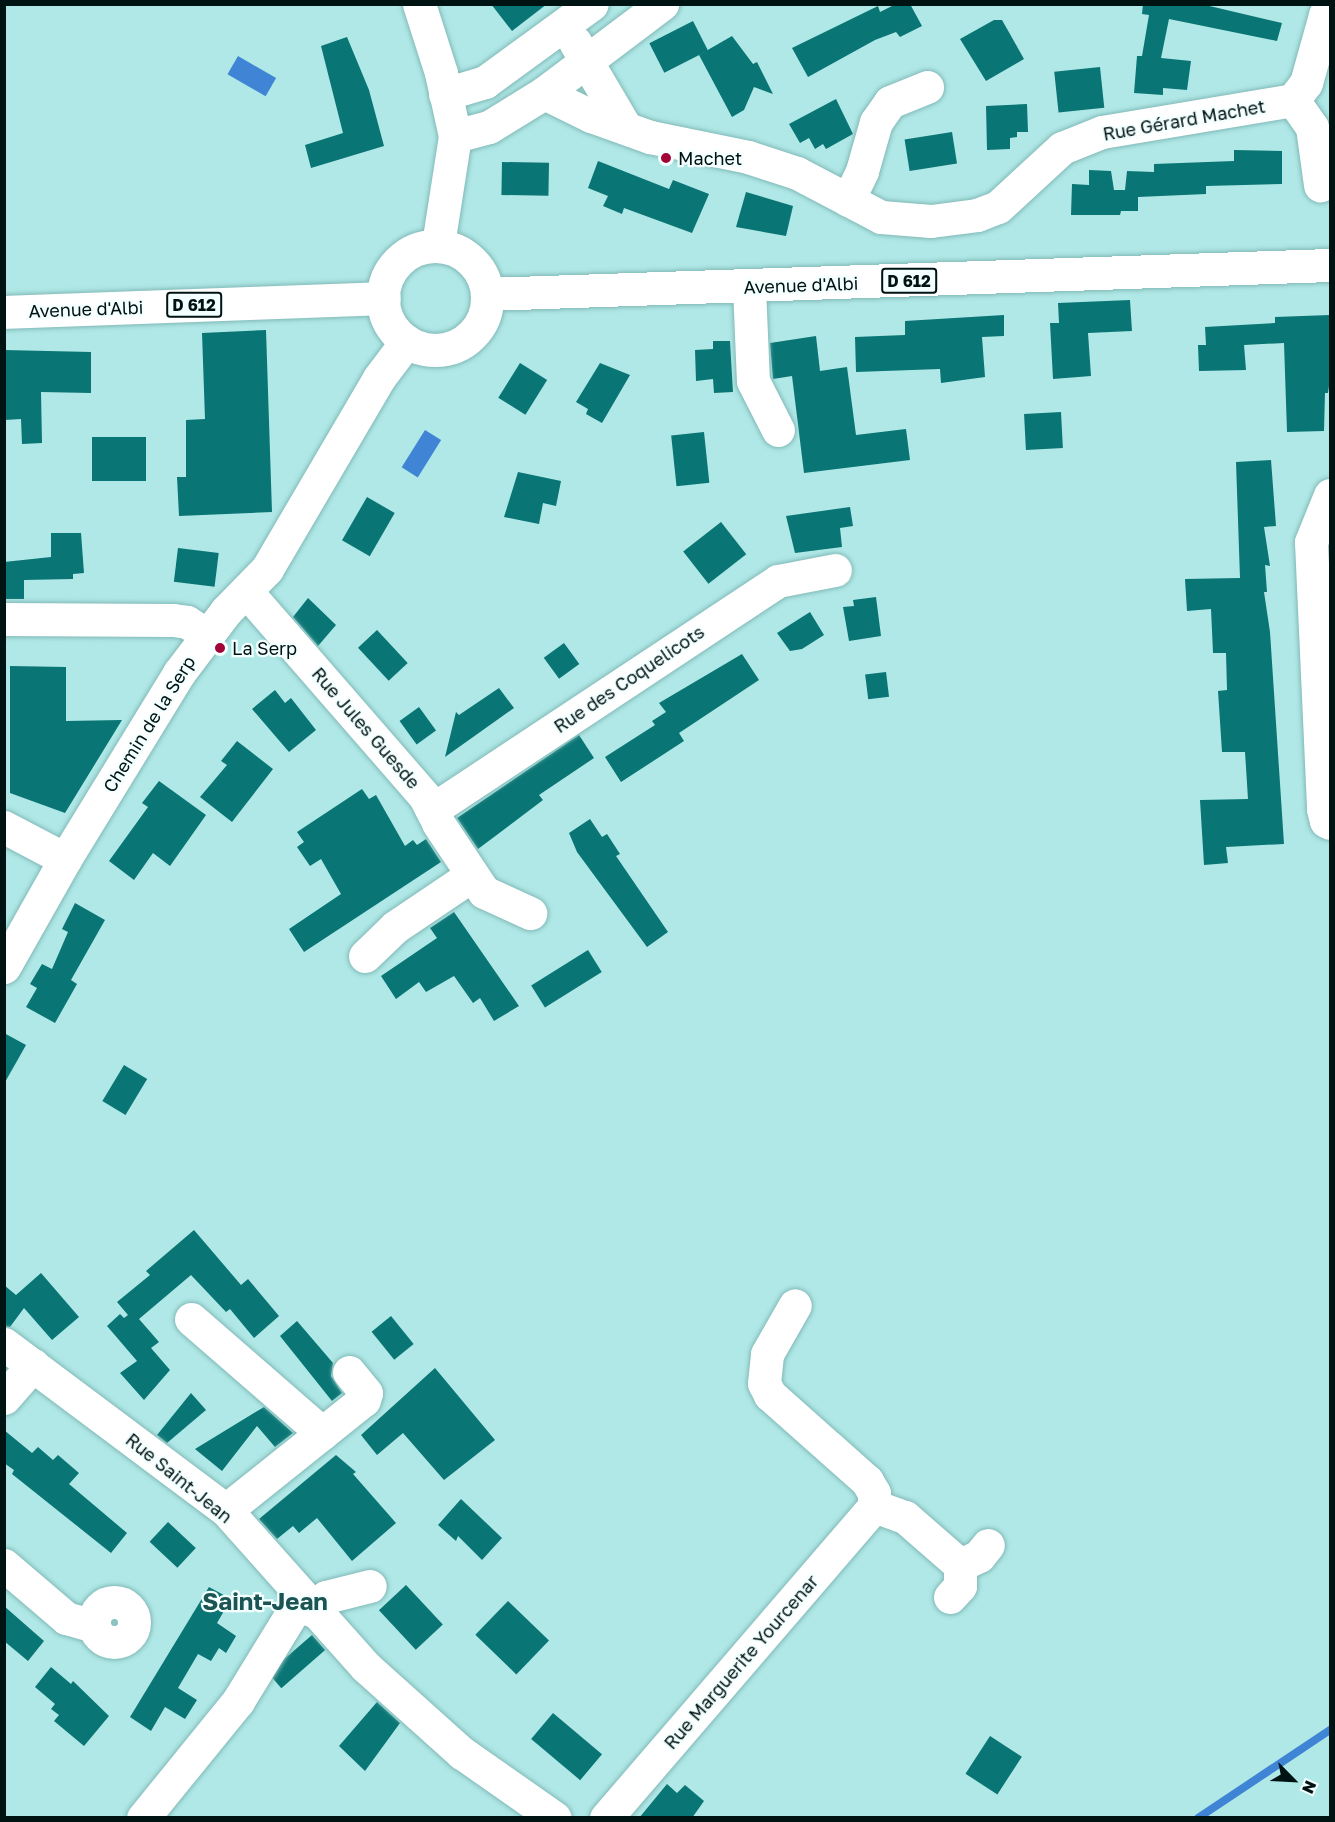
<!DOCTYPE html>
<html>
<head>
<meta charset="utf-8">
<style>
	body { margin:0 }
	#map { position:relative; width:1335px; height:1822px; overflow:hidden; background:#afe8e6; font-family:"Golos Text",sans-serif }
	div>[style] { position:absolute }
	.water>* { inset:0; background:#3f84d5; transform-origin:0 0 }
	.stream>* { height:8px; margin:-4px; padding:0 4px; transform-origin:4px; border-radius:4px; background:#3f84d5 }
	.building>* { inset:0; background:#097574; transform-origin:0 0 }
	.roads { filter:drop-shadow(0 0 2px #82b9b8) drop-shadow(0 0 2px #82b9b8) }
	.minor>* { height:33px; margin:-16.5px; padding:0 16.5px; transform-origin:16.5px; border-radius:16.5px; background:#fff }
	.minor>.ring { margin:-16.5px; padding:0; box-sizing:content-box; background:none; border:33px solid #fff; border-radius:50% }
	.major>* { height:33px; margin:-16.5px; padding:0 16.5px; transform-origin:16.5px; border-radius:16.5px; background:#fff }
	.major>.ring { margin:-16.5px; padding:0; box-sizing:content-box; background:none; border:33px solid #fff; border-radius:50% }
	.dots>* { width:16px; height:16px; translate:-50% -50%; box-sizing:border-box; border:3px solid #f4ffff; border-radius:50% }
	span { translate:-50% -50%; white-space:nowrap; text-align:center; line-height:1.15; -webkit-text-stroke:4.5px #f4ffff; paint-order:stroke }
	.shield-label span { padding:2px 4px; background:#f4ffff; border:2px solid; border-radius:4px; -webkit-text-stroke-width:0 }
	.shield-label { font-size:16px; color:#001313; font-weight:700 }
	.street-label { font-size:18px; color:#001313 }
	.poi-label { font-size:18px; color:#001313 }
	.left { translate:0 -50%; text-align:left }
	.district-label { font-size:24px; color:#1c5454; font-weight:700 }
	.frame { position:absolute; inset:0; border:6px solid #001313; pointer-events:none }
	.north { position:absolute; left:1263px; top:1750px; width:60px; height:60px; -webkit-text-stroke:4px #f4ffff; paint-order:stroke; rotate:114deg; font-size:16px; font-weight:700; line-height:24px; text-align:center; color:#001313 }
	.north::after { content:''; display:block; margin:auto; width:21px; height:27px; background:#001313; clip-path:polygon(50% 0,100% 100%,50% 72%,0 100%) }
</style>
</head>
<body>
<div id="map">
	<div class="water">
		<i style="left:238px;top:56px;width:44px;height:21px;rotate:30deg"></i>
		<i style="left:425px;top:430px;width:19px;height:44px;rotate:32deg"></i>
	</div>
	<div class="stream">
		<i style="left:1198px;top:1818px;width:159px;rotate:-33.7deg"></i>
	</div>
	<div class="building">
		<i style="clip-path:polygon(491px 4px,547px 4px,512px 31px)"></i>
		<i style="clip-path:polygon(896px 4px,910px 4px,922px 26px,900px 37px,896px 32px,875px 40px,808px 77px,792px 48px,878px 6px,880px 12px)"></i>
		<i style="clip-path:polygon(1143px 4px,1201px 4px,1282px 23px,1277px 41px,1169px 19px,1161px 58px,1191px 61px,1187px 90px,1163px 88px,1163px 95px,1134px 93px,1137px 56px,1142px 56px,1149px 15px,1142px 14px)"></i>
		<i style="clip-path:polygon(994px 20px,1002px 20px,1024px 59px,986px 81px,960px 39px)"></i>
		<i style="left:693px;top:21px;width:33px;height:49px;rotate:63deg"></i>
		<i style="clip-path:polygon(732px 36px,753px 64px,757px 62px,773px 94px,754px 87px,744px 110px,732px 117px,699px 55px)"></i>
		<i style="clip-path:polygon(347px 37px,369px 90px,384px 146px,311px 168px,305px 145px,343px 133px,321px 46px)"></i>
		<i style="left:1100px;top:67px;width:41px;height:46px;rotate:84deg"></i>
		<i style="clip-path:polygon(836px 99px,853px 134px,826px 149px,823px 144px,815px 149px,809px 138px,800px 143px,789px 124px)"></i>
		<i style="clip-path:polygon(1027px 104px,1028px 132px,1017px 132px,1017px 137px,1010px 138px,1010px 149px,987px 150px,986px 106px)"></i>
		<i style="left:952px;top:132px;width:32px;height:48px;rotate:81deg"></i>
		<i style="clip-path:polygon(1234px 150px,1282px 151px,1282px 184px,1206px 186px,1206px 194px,1138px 197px,1138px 211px,1121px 211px,1120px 215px,1071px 215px,1072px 184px,1089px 185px,1089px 170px,1111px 171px,1114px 190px,1125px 190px,1127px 171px,1154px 172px,1154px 164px,1234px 161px)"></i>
		<i style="clip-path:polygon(598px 161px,669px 189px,673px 180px,709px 194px,692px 233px,624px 208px,622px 214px,603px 206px,608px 196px,588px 188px)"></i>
		<i style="left:502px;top:162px;width:47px;height:33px;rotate:1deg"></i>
		<i style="clip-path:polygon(746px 192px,793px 206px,786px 236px,736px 227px)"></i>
		<i style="clip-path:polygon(1130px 300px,1132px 331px,1088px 333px,1091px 376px,1053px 379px,1050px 323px,1059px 323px,1058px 303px)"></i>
		<i style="clip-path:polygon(1004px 315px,1004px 336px,982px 337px,985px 377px,941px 383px,940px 369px,856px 372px,855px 337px,905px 335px,905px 321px)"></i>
		<i style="clip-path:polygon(1330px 315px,1330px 379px,1328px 393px,1325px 393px,1324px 431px,1287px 432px,1284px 343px,1244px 345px,1246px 370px,1199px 371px,1198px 345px,1206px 345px,1205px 327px,1275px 323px,1275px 317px)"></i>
		<i style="clip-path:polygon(266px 330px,272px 512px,179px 516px,177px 477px,186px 477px,186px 420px,205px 419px,202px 333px)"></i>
		<i style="clip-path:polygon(816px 336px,820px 371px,847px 367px,856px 435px,906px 429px,910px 460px,804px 473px,792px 376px,773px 379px,770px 343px)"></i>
		<i style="clip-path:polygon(713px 341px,730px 341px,733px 392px,714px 393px,713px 379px,696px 381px,695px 350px,713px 349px)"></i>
		<i style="clip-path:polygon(4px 350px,91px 352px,91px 393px,41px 392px,42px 443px,22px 444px,21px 419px,5px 420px)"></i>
		<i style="left:520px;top:363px;width:32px;height:41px;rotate:32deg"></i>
		<i style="clip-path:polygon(600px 363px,630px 375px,602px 423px,586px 414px,588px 409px,576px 402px)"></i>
		<i style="left:1061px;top:412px;width:36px;height:37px;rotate:87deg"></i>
		<i style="left:704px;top:432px;width:51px;height:33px;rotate:84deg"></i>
		<i style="left:146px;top:437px;width:44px;height:54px;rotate:90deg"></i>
		<i style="clip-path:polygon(1271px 460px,1276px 526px,1264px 527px,1270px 566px,1265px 565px,1267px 592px,1264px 592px,1270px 632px,1284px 844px,1226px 847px,1228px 863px,1204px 865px,1200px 800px,1248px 799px,1245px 752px,1222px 752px,1218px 691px,1227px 690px,1226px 653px,1213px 653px,1211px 609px,1187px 611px,1185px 579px,1240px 578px,1236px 462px)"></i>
		<i style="clip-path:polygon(518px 472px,561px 481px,556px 506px,543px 503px,539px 524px,504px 517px)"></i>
		<i style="left:367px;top:497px;width:32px;height:50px;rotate:30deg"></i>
		<i style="clip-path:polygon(850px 507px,853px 526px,840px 528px,842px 547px,795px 553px,786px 516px)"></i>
		<i style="left:721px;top:522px;width:41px;height:48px;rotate:52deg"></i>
		<i style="clip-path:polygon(51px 533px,81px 533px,84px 573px,73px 574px,73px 579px,24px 580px,24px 599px,4px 599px,4px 562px,51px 557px)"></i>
		<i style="left:178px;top:548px;width:41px;height:34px;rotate:7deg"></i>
		<i style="clip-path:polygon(876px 597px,881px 636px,849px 641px,843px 607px,854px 606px,853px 600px)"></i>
		<i style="clip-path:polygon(308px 598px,336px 625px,318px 646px,293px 617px)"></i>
		<i style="clip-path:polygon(810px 612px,824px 635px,802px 649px,790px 651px,777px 633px)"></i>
		<i style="left:377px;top:630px;width:45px;height:26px;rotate:47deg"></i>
		<i style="left:564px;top:643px;width:26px;height:25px;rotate:54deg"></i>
		<i style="clip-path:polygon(742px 654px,759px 680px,679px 733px,684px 741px,621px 782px,605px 757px,655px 725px,652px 721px,666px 712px,659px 703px)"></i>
		<i style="clip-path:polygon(10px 666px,66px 667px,66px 721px,122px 720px,65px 813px,10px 793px)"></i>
		<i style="left:886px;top:672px;width:25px;height:21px;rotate:83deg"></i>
		<i style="clip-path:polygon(499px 688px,514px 708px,445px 757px,456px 712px,459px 715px)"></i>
		<i style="clip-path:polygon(275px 690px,285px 703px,291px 698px,316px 730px,289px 752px,252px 709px)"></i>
		<i style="left:419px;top:707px;width:29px;height:24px;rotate:54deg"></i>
		<i style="clip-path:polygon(579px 735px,594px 758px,539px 795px,543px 800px,478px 849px,457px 818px)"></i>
		<i style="clip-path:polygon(237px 741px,273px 769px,232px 822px,200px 797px,227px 765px,221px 761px)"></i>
		<i style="clip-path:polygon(159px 781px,206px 815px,170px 866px,153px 853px,134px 880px,109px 861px,148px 807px,142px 803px)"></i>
		<i style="clip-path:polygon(362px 789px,369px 799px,376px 795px,405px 846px,413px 840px,417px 845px,426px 839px,441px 862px,304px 952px,289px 929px,341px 894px,321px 859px,310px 866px,297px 847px,304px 842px,297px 832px)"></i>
		<i style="clip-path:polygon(590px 819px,602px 837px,607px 834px,620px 854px,616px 856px,668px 932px,647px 947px,577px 852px,569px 833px)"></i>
		<i style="clip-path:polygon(75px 903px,105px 920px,71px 980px,77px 984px,55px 1023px,26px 1007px,37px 988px,30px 984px,42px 964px,52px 969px,68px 932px,62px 929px)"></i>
		<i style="clip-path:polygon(454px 912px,519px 1006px,494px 1021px,480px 998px,473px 1003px,454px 976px,426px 992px,419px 982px,396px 999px,381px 976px,437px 938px,430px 928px)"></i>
		<i style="left:588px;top:950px;width:26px;height:67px;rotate:58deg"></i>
		<i style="clip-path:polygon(4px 1033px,26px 1045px,4px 1084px)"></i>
		<i style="left:124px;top:1065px;width:27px;height:42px;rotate:31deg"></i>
		<i style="clip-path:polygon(194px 1230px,241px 1285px,248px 1279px,279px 1316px,254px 1338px,230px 1309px,226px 1312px,191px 1275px,139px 1319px,159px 1342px,151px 1348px,170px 1370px,144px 1400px,120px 1373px,137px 1361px,107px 1326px,120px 1314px,124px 1318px,128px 1315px,117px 1302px,150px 1275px,146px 1271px)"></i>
		<i style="clip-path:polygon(41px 1273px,79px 1317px,52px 1340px,24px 1308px,10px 1327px,4px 1326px,4px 1285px,16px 1295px)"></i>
		<i style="left:391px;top:1316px;width:36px;height:25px;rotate:51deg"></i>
		<i style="clip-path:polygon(297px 1321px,333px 1363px,331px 1376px,342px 1393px,332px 1401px,280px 1336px)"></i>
		<i style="clip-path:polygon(435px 1368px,495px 1440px,444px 1480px,403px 1433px,377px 1455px,361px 1435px)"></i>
		<i style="clip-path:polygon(191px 1393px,206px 1410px,167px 1443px,157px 1435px)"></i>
		<i style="clip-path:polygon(264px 1407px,293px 1433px,275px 1447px,257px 1426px,222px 1471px,195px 1449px)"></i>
		<i style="clip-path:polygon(4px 1430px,32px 1453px,38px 1447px,53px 1460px,58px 1455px,79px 1473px,69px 1484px,127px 1533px,111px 1553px,12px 1474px,14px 1470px,4px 1463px)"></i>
		<i style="clip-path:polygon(336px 1455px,356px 1472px,353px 1474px,396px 1523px,352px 1561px,317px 1518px,299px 1533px,293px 1526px,277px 1539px,259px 1519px)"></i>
		<i style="clip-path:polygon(461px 1499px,502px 1538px,482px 1560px,458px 1536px,456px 1541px,438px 1525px)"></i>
		<i style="left:168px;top:1522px;width:38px;height:27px;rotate:43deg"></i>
		<i style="left:406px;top:1585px;width:54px;height:37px;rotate:47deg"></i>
		<i style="clip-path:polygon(209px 1587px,231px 1599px,217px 1623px,236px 1636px,226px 1653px,219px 1648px,211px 1661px,198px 1654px,178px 1688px,197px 1700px,185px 1719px,165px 1707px,151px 1731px,130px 1717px)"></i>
		<i style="left:508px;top:1601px;width:57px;height:47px;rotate:44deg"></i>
		<i style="clip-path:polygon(4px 1606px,44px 1641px,28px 1661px,4px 1641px)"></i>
		<i style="left:312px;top:1635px;width:20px;height:58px;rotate:49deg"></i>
		<i style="clip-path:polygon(51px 1667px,71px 1684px,73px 1681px,109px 1716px,84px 1746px,54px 1721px,59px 1715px,51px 1709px,55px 1704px,35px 1687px)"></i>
		<i style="clip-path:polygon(377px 1702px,400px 1723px,365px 1771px,339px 1746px)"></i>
		<i style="left:553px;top:1713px;width:64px;height:34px;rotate:40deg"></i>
		<i style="left:990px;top:1736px;width:38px;height:45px;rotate:33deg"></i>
		<i style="clip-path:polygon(667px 1784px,677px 1793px,685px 1785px,704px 1801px,692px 1818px,639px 1818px)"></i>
	</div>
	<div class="roads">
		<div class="minor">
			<i style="left:419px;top:4px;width:72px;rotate:72.3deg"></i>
			<i style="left:441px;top:73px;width:65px;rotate:77.5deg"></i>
			<i style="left:455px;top:136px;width:110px;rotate:98.9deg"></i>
			<i style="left:575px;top:42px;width:96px;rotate:59.4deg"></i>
			<i style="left:544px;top:93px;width:52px;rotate:26.1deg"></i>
			<i style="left:591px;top:116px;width:63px;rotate:19.6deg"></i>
			<i style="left:650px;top:137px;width:100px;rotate:11.5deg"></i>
			<i style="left:748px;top:157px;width:52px;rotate:18.1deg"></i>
			<i style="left:797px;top:173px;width:95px;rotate:27.6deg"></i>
			<i style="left:881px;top:217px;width:50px;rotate:4.6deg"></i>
			<i style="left:931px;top:221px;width:46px;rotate:-7.4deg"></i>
			<i style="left:977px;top:215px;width:22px;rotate:-21deg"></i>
			<i style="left:998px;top:207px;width:87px;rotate:-42.7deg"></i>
			<i style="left:1062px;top:148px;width:43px;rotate:-21.8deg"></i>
			<i style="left:1102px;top:132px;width:194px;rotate:-9.5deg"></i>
			<i style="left:1293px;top:100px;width:21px;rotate:-53deg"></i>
			<i style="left:1306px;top:83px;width:71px;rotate:-74.4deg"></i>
			<i style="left:1325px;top:15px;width:7px;rotate:-45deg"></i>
			<i style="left:445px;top:94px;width:42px;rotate:-16.7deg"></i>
			<i style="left:485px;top:82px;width:132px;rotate:-36.1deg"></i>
			<i style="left:1293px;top:100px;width:33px;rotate:55deg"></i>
			<i style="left:1312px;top:127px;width:59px;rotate:82.1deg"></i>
			<i style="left:455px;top:136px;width:35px;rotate:-15deg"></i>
			<i style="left:489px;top:127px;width:65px;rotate:-31.7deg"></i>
			<i style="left:544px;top:93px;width:148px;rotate:-37deg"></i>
			<i style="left:848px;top:200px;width:32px;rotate:-64deg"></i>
			<i style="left:862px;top:171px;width:51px;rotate:-74.1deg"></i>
			<i style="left:876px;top:122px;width:24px;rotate:-55deg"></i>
			<i style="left:890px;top:102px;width:40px;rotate:-22deg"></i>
			<i style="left:749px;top:287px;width:94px;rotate:87.6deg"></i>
			<i style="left:753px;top:381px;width:55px;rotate:63deg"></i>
			<i style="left:1330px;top:495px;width:51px;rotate:112deg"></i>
			<i style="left:1311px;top:542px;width:267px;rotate:87.4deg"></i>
			<i style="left:1323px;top:809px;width:12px;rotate:76deg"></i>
			<i style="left:1326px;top:821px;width:4px;rotate:27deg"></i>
			<i style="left:246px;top:591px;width:273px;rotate:49deg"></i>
			<i style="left:425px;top:797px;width:29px;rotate:63deg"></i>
			<i style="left:438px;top:823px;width:83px;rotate:56.3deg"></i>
			<i style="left:484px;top:892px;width:51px;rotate:24.5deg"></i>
			<i style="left:4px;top:619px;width:169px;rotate:0.3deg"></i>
			<i style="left:173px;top:620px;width:14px;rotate:8deg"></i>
			<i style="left:187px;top:622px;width:24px;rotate:33deg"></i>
			<i style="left:432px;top:810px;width:415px;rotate:-33.5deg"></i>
			<i style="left:778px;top:581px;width:58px;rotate:-10.9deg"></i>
			<i style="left:4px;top:827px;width:69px;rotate:27.7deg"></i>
			<i style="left:365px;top:956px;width:42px;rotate:-44deg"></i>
			<i style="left:395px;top:927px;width:93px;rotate:-34deg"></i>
			<i style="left:4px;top:967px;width:124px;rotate:-60.5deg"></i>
			<i style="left:65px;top:859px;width:218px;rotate:-58.5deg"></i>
			<i style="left:179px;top:673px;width:78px;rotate:-52.8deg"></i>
			<i style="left:226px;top:611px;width:59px;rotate:-45.7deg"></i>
			<i style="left:267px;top:569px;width:221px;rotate:-59.6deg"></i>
			<i style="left:379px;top:378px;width:46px;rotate:-52.9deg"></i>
			<i style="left:191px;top:1319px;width:174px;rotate:41deg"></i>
			<i style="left:4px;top:1344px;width:277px;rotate:36.8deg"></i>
			<i style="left:226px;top:1510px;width:210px;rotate:48.3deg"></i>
			<i style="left:366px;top:1667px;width:129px;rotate:41.9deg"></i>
			<i style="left:462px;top:1753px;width:113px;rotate:35deg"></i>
			<i style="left:4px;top:1398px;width:44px;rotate:-48.7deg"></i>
			<i style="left:874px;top:1506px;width:33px;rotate:20deg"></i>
			<i style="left:905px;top:1517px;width:73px;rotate:41.1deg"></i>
			<i style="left:226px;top:1510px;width:176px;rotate:-38.6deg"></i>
			<i style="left:364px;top:1400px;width:7px;rotate:-74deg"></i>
			<i style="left:366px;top:1393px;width:27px;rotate:-129deg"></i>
			<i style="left:4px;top:1565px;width:82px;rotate:40.5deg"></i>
			<i style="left:66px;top:1618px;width:29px;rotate:16deg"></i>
			<i style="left:950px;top:1597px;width:15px;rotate:-48deg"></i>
			<i style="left:960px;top:1586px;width:21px;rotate:-90deg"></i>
			<i style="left:960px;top:1565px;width:21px;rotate:-25deg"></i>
			<i style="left:979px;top:1556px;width:14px;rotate:-51deg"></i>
			<i class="ring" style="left:94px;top:1602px;width:7px;height:7px"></i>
			<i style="left:311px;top:1610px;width:20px;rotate:-41deg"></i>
			<i style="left:326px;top:1597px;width:45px;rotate:-14deg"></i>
			<i style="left:143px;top:1818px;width:151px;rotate:-50.9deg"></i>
			<i style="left:238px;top:1701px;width:121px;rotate:-58.5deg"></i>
			<i style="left:606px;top:1818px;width:411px;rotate:-49.3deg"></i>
			<i style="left:874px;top:1506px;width:13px;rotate:-90deg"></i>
			<i style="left:874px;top:1493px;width:14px;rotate:-120deg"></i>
			<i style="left:867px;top:1481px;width:130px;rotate:-138.4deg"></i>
			<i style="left:770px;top:1395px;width:13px;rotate:-117deg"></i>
			<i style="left:764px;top:1383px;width:29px;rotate:-84deg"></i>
			<i style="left:767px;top:1354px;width:56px;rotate:-60.3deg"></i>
		</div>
		<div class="major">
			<i class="ring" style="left:383px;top:246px;width:71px;height:71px"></i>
			<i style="left:487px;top:294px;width:843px;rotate:-1.97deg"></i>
			<i style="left:4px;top:312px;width:380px;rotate:-2.1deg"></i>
		</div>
	</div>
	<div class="dots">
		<i style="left:666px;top:158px;background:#a30538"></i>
		<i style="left:220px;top:648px;background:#a30538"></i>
	</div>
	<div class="shield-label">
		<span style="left:909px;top:281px">D 612</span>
		<span style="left:194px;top:305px">D 612</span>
	</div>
	<div class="street-label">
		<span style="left:1184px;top:120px;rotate:-10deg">Rue Gérard Machet</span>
		<span style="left:801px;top:285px;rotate:-2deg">Avenue d'Albi</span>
		<span style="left:86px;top:309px;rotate:-2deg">Avenue d'Albi</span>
		<span style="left:629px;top:679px;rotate:-34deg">Rue des Coquelicots</span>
		<span style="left:149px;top:724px;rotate:-58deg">Chemin de la Serp</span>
		<span style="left:366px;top:728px;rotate:49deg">Rue Jules Guesde</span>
		<span style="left:179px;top:1478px;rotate:39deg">Rue Saint-Jean</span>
		<span style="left:741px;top:1662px;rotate:-49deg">Rue Marguerite Yourcenar</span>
	</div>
	<div class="poi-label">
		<span class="left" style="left:678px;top:158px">Machet</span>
		<span class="left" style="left:232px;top:648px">La Serp</span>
	</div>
	<div class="district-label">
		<span style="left:265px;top:1601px">Saint-Jean</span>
	</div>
	<div class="frame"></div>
	<div class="north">N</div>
</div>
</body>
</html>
